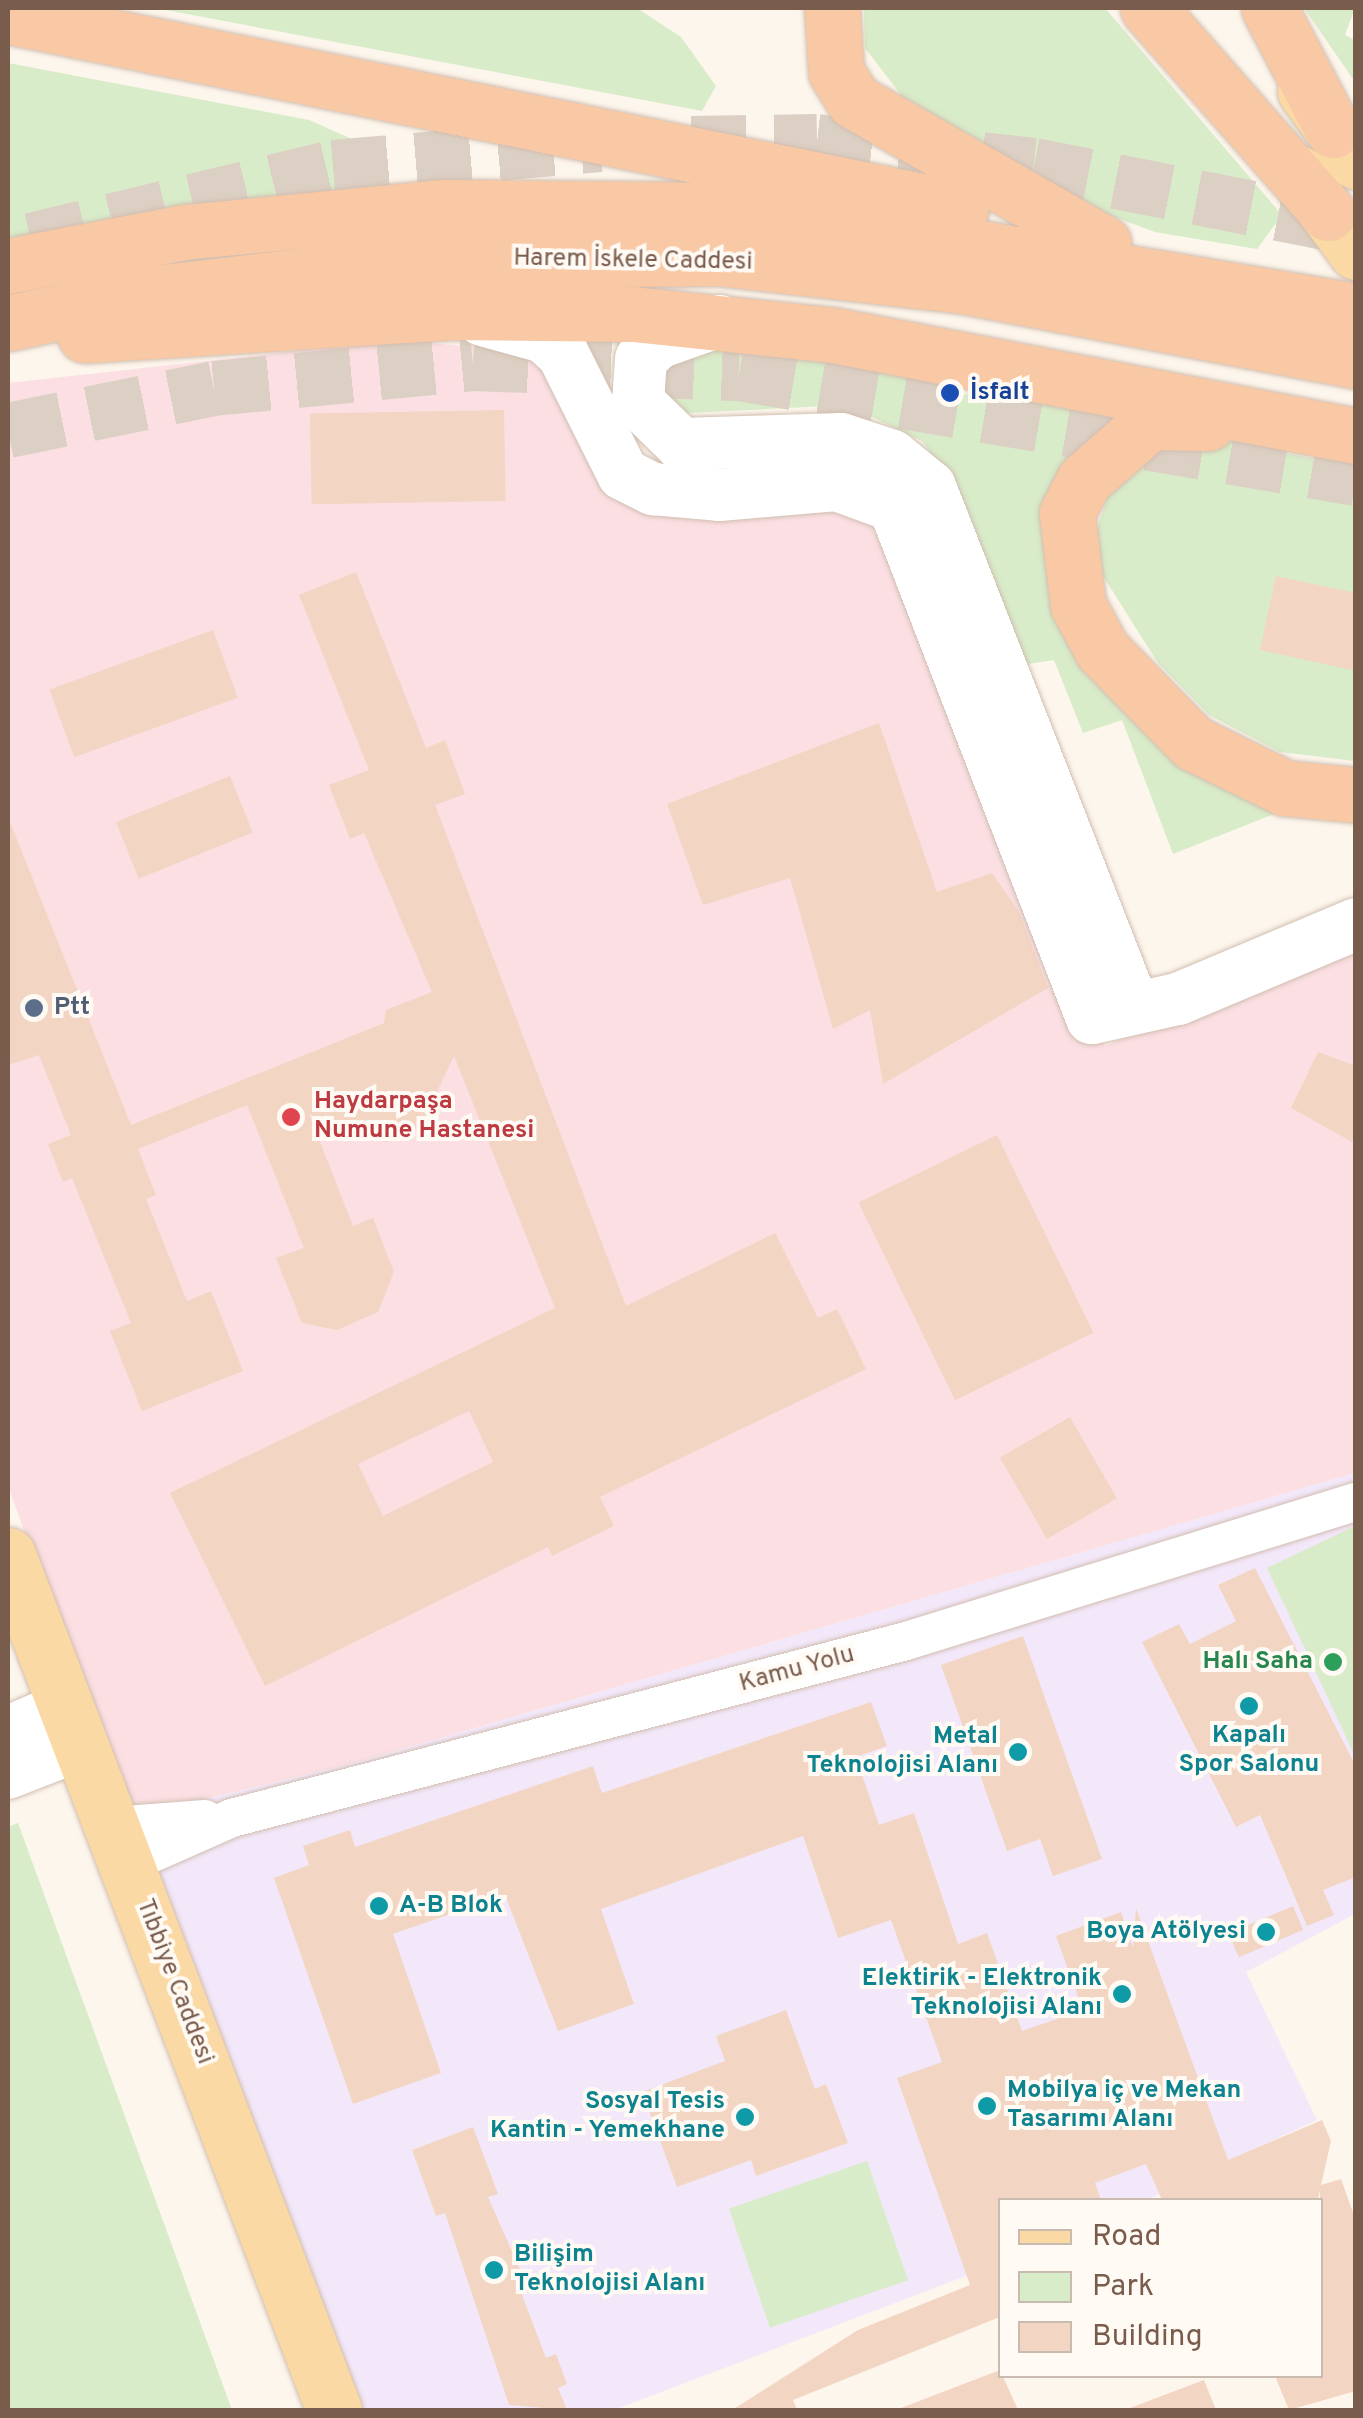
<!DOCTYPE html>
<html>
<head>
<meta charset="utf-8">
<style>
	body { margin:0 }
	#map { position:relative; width:1363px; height:2418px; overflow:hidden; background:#fdf6ec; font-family:Overpass,sans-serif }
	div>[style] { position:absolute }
	.education>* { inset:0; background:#f3e8fa }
	.medical>* { inset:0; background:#fbdfe3 }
	.green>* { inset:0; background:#d8ecc9; transform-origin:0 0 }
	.building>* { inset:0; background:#f3d5c3; transform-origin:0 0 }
	.trunk-tunnel>* { height:55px; margin-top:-27.5px; transform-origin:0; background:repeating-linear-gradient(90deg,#dcd0c4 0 55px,transparent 0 83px) }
	.roads { filter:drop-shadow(0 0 2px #d1beb0) drop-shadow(0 0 2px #d1beb0) }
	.minor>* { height:38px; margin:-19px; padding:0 19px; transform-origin:19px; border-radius:19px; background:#fff }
	.tertiary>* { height:48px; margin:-24px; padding:0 24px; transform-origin:24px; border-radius:24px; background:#fff }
	.secondary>* { height:52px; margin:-26px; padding:0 26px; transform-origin:26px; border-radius:26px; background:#fff }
	.primary>* { height:55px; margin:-27.5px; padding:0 27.5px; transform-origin:27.5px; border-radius:27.5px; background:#fbd9a5 }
	.trunk>* { height:55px; margin:-27.5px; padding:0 27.5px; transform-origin:27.5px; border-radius:27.5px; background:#f9c8a4 }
	.dots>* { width:28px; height:28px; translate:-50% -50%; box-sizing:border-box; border:5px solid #fffaf3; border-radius:50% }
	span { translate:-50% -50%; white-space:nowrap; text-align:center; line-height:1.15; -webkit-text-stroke:8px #fffaf3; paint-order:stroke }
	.street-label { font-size:25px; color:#7a5c4d }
	.transit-label { font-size:25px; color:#164399; font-weight:700 }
	.left { translate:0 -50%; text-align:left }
	.service-label { font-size:25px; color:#4e5e75; font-weight:700 }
	.health-label { font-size:25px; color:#be3a42; font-weight:700 }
	.leisure-label { font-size:25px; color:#27864d; font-weight:700 }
	.right { translate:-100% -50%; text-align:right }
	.culture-label { font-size:25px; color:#0d838f; font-weight:700 }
	.frame { position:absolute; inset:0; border:10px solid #7a5c4d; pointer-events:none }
	.legend { position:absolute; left:998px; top:2198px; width:325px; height:180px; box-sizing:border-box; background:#fffaf3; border:2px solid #cabbb1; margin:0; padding:12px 18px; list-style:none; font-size:30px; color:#7a5c4d }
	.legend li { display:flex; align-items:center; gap:20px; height:50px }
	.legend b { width:50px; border:2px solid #cabbb1 }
</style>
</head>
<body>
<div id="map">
	<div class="education">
		<i style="clip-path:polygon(1355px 1473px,1355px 1914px,1246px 1972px,1317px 2120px,1147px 2200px,1001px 2200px,1000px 2263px,614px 2410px,352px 2410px,128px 1817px,350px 1764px)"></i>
	</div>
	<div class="medical">
		<i style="clip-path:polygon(395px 340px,540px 353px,594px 470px,864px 508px,1105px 1046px,1355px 938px,1355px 1473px,350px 1764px,128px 1817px,8px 1486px,8px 383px)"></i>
	</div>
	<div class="green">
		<i style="clip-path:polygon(155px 8px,637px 8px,681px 37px,716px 86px,702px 111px)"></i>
		<i style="clip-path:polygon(864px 8px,1105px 8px,1282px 215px,1257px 249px,1155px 232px,1065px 199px,925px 126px,865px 48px)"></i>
		<i style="clip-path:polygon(1304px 8px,1355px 8px,1345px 35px,1355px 40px,1355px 82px)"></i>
		<i style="clip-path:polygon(8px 63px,309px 120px,354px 140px,361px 174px,339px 192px,8px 246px)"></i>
		<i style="clip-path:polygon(667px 344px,886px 365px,943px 396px,1052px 388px,1142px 397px,1048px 561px,1284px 810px,1173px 854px,1122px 720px,1083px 733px,1054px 660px,1022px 665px,943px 470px,922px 441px,847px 405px,668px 414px,648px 363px)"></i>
		<i style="clip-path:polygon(1205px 437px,1355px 467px,1355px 761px,1280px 752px,1209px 715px,1158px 663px,1103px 576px,1093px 541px,1111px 486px,1144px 451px)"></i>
		<i style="clip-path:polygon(1355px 1526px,1355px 1756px,1267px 1568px)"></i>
		<i style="clip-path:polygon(18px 1823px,232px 2410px,8px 2410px,8px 1827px)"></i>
		<i style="left:867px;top:2161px;width:126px;height:146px;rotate:71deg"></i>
	</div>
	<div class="building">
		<i style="left:504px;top:410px;width:91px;height:194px;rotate:89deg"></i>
		<i style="clip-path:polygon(evenodd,356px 572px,426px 748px,445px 740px,465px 794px,435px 805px,626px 1306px,775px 1233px,818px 1318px,837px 1309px,866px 1369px,600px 1497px,614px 1526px,552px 1556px,548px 1547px,265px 1686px,170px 1493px,555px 1308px,454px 1056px,420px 1127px,386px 1142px,309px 1114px,353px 1226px,373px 1218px,394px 1272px,378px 1312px,337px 1330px,302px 1323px,276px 1258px,304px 1248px,247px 1105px,138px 1149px,156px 1195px,146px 1199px,187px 1301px,211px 1291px,243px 1371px,142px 1411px,110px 1331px,131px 1323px,72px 1178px,63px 1182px,48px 1144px,71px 1135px,39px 1055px,8px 1065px,8px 817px,131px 1125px,384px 1023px,386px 1010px,432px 992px,364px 833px,350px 839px,329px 785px,369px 770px,299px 595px,356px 572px,469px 1411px,493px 1462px,383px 1516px,358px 1464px,469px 1411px)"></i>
		<i style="clip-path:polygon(1276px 576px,1356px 593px,1356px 671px,1260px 650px)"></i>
		<i style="left:213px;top:630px;width:72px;height:174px;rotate:70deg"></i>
		<i style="clip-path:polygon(879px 723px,937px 892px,992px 873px,1019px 912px,1048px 988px,883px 1084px,870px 1010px,833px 1029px,790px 878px,703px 905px,667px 804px)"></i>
		<i style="left:230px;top:776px;width:61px;height:123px;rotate:68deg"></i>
		<i style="clip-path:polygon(1318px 1052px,1356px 1066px,1356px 1144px,1291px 1108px)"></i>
		<i style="left:997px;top:1135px;width:220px;height:154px;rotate:64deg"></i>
		<i style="left:1070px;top:1417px;width:94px;height:81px;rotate:60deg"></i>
		<i style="clip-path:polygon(1255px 1568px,1356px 1767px,1356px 1877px,1323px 1890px,1334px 1915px,1307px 1926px,1260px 1815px,1236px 1827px,1142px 1642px,1179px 1624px,1190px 1644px,1236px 1621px,1218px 1585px)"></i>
		<i style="clip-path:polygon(1023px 1636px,1102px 1859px,1053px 1876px,1040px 1839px,1007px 1851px,941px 1665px)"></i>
		<i style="clip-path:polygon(871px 1702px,887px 1746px,856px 1757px,879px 1825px,914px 1813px,958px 1944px,987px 1933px,1022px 2031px,1083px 2010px,1056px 1936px,1121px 1912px,1133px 1948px,1136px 1908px,1228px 2160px,1322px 2120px,1331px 2141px,1321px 2185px,1341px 2179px,1356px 2221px,1356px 2391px,1289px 2410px,1275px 2376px,1320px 2376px,1320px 2190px,1318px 2200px,1162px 2200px,1146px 2164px,1095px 2183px,1101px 2200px,1000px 2200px,1000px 2317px,793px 2400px,797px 2410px,732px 2410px,858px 2330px,970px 2285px,897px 2078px,942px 2062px,891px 1920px,838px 1938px,803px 1836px,601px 1909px,634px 2004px,558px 2031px,505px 1895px,393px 1934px,441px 2073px,353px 2104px,274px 1878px,309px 1865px,303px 1846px,350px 1830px,355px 1847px,593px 1766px,602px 1793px)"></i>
		<i style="left:1293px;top:1906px;width:26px;height:70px;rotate:67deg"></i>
		<i style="clip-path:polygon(786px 2010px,815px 2089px,826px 2084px,848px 2143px,756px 2176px,751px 2160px,677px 2187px,642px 2092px,725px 2061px,716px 2036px)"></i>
		<i style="clip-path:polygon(473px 2127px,498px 2194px,488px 2197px,530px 2292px,522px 2295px,546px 2358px,556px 2354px,567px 2384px,558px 2388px,567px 2410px,509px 2405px,445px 2213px,436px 2216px,412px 2150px)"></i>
		<i style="clip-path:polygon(1000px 2370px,1018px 2410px,902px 2410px,901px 2408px)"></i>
		<i style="clip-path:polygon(1204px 2380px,1216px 2410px,1131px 2410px,1130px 2408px)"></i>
	</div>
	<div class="trunk-tunnel">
		<i style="left:691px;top:143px;width:126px;rotate:-0.9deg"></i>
		<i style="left:817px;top:141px;width:218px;rotate:6.3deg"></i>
		<i style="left:1034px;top:165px;width:328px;rotate:11.1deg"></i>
		<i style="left:31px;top:240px;width:311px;rotate:-13.6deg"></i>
		<i style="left:333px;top:167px;width:268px;rotate:-4.9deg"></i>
		<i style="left:8px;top:430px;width:210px;rotate:-11.5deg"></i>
		<i style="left:214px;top:388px;width:260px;rotate:-5.5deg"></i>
		<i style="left:473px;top:363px;width:266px;rotate:2.2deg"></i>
		<i style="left:739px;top:373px;width:626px;rotate:9.66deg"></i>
	</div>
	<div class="roads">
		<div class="minor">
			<i style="left:113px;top:1826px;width:92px;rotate:-4.4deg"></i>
			<i style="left:128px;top:1864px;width:114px;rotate:-23.9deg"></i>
			<i style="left:232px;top:1818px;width:697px;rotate:-14.71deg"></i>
			<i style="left:906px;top:1641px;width:471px;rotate:-17.2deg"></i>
		</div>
		<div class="tertiary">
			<i style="left:8px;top:1730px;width:63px;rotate:-23.3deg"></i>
			<i style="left:8px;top:1775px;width:79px;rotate:-21.4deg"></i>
		</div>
		<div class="secondary">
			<i style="left:482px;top:320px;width:64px;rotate:15.3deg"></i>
			<i style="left:544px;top:337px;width:25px;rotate:42deg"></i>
			<i style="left:563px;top:354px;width:134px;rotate:63.4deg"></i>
			<i style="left:623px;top:474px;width:34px;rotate:27deg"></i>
			<i style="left:653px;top:489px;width:66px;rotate:5.2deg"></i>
			<i style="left:719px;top:495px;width:118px;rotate:-4.8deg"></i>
			<i style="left:837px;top:485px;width:61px;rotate:20.2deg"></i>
			<i style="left:894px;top:506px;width:549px;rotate:68.86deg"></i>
			<i style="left:1092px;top:1018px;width:88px;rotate:-12.5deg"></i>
			<i style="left:1178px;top:999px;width:193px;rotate:-22.8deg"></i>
			<i style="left:720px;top:321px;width:66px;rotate:160.5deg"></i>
			<i style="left:658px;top:343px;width:23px;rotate:137deg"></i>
			<i style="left:641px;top:359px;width:43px;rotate:94deg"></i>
			<i style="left:638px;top:402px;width:60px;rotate:44.3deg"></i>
			<i style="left:681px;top:444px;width:160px;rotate:-1.8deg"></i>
			<i style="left:841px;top:439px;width:54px;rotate:18.4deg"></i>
			<i style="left:892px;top:456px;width:49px;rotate:39.2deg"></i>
			<i style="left:930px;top:487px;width:560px;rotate:68.62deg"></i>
		</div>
		<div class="primary">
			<i style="left:1305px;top:91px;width:87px;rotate:53.9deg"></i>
			<i style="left:1298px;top:173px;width:98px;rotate:53.7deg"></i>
			<i style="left:8px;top:1555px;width:915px;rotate:69.13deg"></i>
		</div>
		<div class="trunk">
			<i style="left:832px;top:8px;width:64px;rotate:86.4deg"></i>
			<i style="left:836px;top:72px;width:34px;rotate:58deg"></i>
			<i style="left:854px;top:101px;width:287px;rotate:29.7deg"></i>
			<i style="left:1148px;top:8px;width:273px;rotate:48.7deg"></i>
			<i style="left:1269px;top:8px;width:138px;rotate:62.3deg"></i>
			<i style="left:8px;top:16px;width:972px;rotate:11.45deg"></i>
			<i style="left:8px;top:266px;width:179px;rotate:-10.9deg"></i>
			<i style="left:184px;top:232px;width:261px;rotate:-5.5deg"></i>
			<i style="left:444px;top:207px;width:309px;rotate:0.6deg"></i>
			<i style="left:753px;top:210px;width:611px;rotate:9.51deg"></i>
			<i style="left:8px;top:323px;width:141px;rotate:-11.9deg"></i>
			<i style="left:146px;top:294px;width:284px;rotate:-6.7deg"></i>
			<i style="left:428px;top:261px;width:291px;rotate:-0.6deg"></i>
			<i style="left:719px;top:258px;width:247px;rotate:6.5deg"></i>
			<i style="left:964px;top:286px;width:399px;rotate:10.8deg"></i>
			<i style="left:85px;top:335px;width:367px;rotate:-3.6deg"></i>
			<i style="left:451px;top:312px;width:182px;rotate:0.6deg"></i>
			<i style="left:633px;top:314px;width:201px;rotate:6deg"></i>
			<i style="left:833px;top:335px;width:533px;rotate:10.93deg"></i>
			<i style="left:1208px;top:423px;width:58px;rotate:-179deg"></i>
			<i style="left:1150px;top:422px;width:88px;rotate:138.7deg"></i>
			<i style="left:1084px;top:480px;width:38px;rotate:117deg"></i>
			<i style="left:1067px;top:514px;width:92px;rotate:83.1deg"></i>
			<i style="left:1078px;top:605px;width:51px;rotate:61.9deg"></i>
			<i style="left:1102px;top:650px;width:130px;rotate:45.6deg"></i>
			<i style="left:1193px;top:743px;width:102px;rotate:26.1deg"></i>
			<i style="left:1285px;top:788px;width:71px;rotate:5.6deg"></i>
		</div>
	</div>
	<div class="dots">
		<i style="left:950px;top:393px;background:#1a4fb4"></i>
		<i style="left:34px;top:1008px;background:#5c6f8a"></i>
		<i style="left:291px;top:1117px;background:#e0444e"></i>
		<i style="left:1333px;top:1662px;background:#2e9e5b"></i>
		<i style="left:1249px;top:1706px;background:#0f9aa8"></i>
		<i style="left:1018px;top:1752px;background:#0f9aa8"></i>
		<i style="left:379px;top:1906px;background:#0f9aa8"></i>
		<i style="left:1266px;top:1932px;background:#0f9aa8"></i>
		<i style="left:1122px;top:1994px;background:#0f9aa8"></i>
		<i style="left:987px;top:2106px;background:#0f9aa8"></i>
		<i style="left:745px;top:2117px;background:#0f9aa8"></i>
		<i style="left:494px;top:2270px;background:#0f9aa8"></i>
	</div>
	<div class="street-label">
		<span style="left:633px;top:261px;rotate:1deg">Harem İskele Caddesi</span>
		<span style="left:797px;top:1670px;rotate:-15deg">Kamu Yolu</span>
		<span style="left:174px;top:1982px;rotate:69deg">Tıbbiye Caddesi</span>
	</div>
	<div class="transit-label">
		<span class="left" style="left:970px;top:393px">İsfalt</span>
	</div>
	<div class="service-label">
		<span class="left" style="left:54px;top:1008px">Ptt</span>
	</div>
	<div class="health-label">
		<span class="left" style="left:314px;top:1117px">Haydarpaşa<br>Numune Hastanesi</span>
	</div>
	<div class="leisure-label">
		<span class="right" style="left:1313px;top:1662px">Halı Saha</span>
	</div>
	<div class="culture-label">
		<span style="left:1249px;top:1751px">Kapalı<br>Spor Salonu</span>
		<span class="right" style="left:998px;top:1752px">Metal<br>Teknolojisi Alanı</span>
		<span class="left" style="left:399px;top:1906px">A-B Blok</span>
		<span class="right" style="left:1246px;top:1932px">Boya Atölyesi</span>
		<span class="right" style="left:1102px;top:1994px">Elektirik - Elektronik<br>Teknolojisi Alanı</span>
		<span class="left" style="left:1007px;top:2106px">Mobilya iç ve Mekan<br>Tasarımı Alanı</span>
		<span class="right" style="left:725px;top:2117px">Sosyal Tesis<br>Kantin - Yemekhane</span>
		<span class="left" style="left:514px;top:2270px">Bilişim<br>Teknolojisi Alanı</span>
	</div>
	<div class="frame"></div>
	<ul class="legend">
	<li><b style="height:12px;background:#fbd9a5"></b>Road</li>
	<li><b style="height:28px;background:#d8ecc9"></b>Park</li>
	<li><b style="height:28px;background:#f3d5c3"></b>Building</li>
	</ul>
</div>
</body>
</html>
